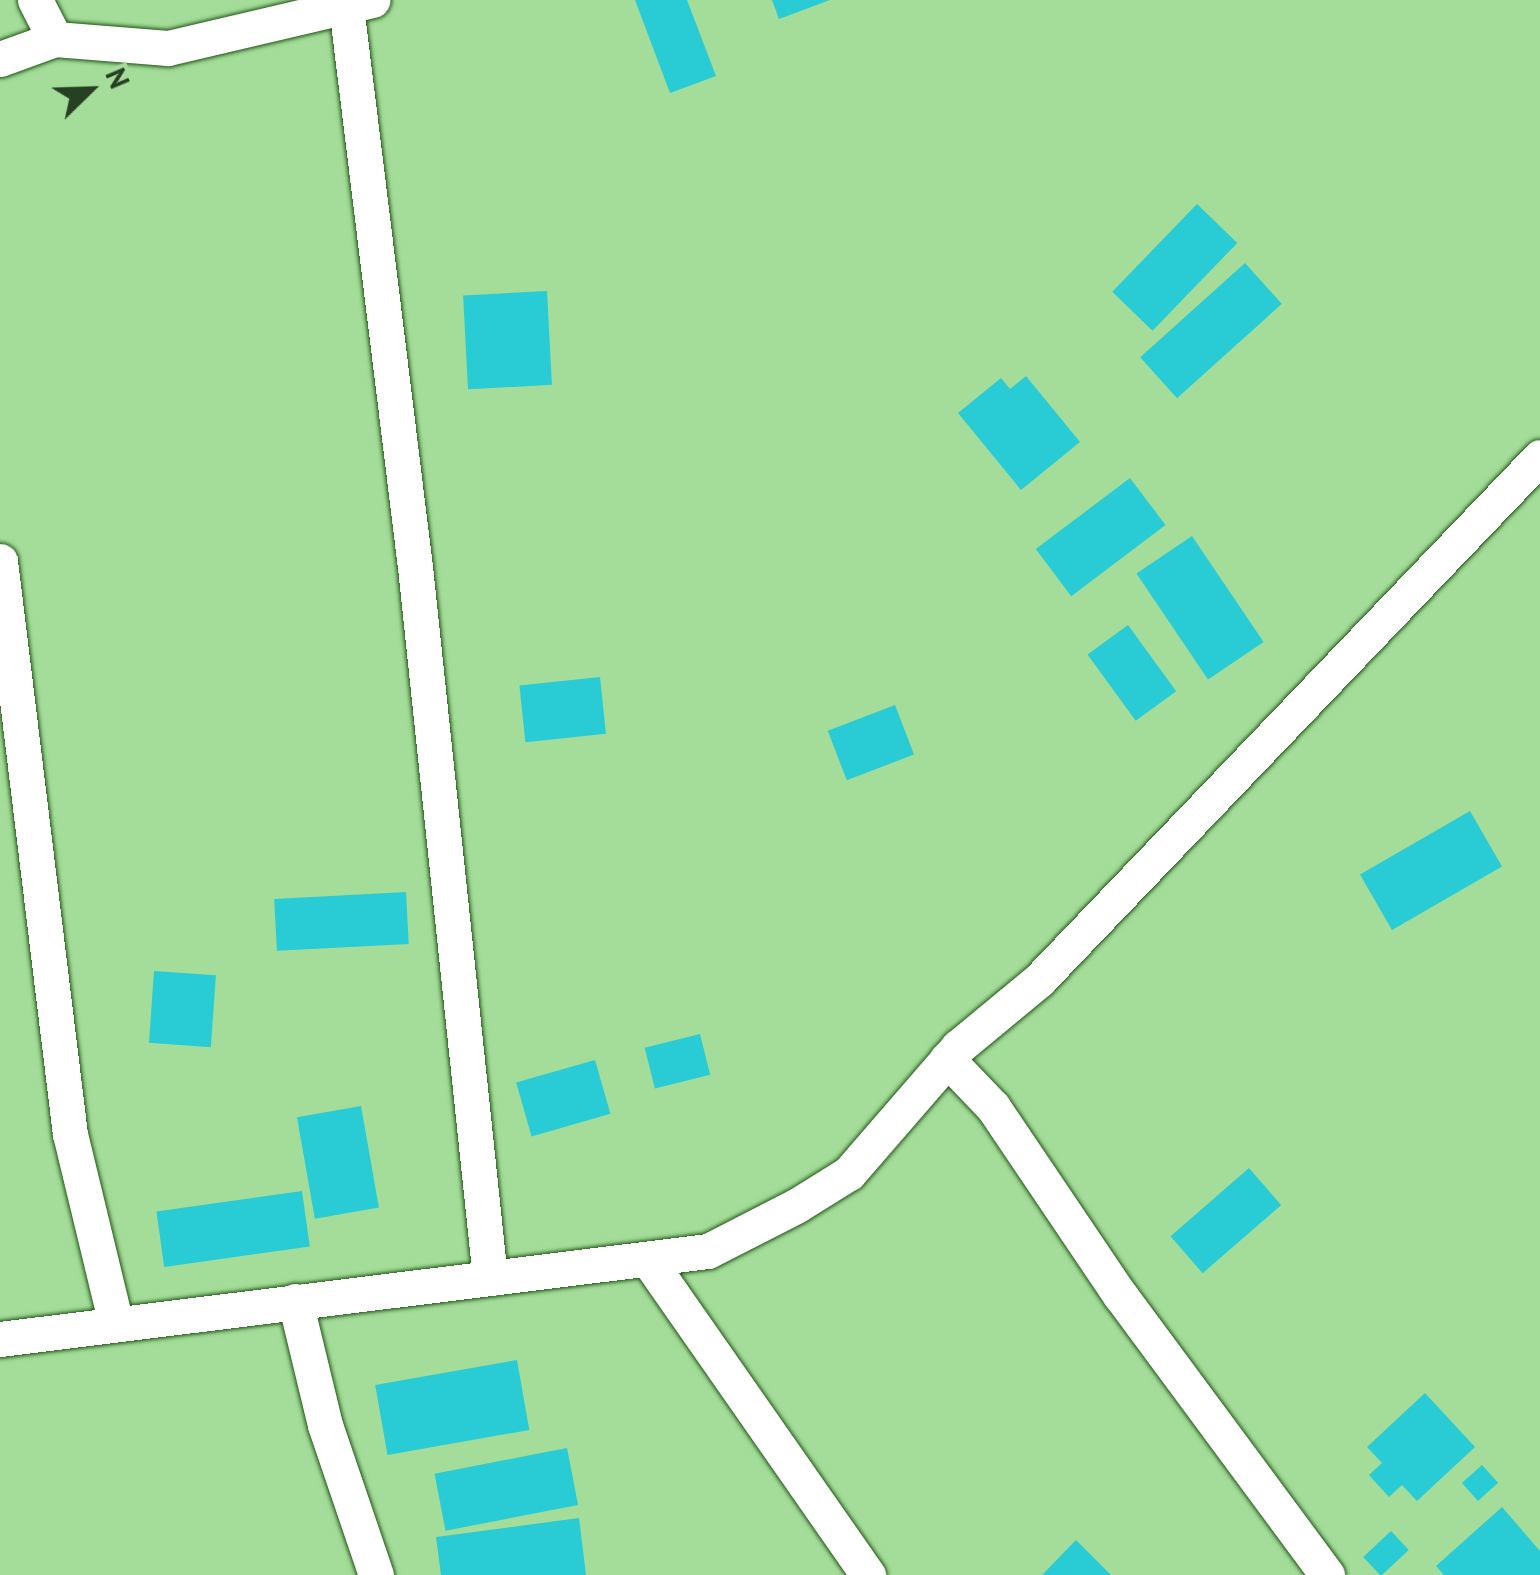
<!DOCTYPE html>
<html>
<head>
<meta charset="utf-8">
<style>
	body { margin:0 }
	#map { position:relative; width:1540px; height:1575px; overflow:hidden; background:#a4dd99; font-family:"PT Sans",sans-serif }
	div>[style] { position:absolute }
	.building>* { inset:0; background:#29cbd4; transform-origin:0 0 }
	.roads { filter:drop-shadow(0 0 2px #215616) drop-shadow(0 0 2px #215616) }
	.minor>* { height:35px; margin:-17.5px; padding:0 17.5px; transform-origin:17.5px; border-radius:17.5px; background:#fff }
	span { translate:-50% -50%; white-space:nowrap; text-align:center; line-height:1.15; -webkit-text-stroke:9px #a4dd99; paint-order:stroke }
	.north { position:absolute; left:40px; top:40px; width:100px; height:100px; -webkit-text-stroke:8px #a4dd99; paint-order:stroke; rotate:67deg; font-size:28px; font-weight:700; line-height:40px; text-align:center; color:#273f23 }
	.north::after { content:''; display:block; margin:auto; width:35px; height:45px; background:#273f23; clip-path:polygon(50% 0,100% 100%,50% 72%,0 100%) }
</style>
</head>
<body>
<div id="map">
	<div class="building">
		<i style="clip-path:polygon(635px 0,687px 0,716px 76px,670px 93px)"></i>
		<i style="clip-path:polygon(772px 0,830px 0,779px 19px)"></i>
		<i style="left:1197px;top:204px;width:56px;height:122px;rotate:44deg"></i>
		<i style="left:1245px;top:263px;width:55px;height:141px;rotate:48deg"></i>
		<i style="left:547px;top:291px;width:94px;height:84px;rotate:87deg"></i>
		<i style="clip-path:polygon(1026px 376px,1080px 442px,1021px 490px,958px 413px,1001px 378px,1010px 389px)"></i>
		<i style="left:1130px;top:478px;width:59px;height:118px;rotate:53deg"></i>
		<i style="left:1192px;top:536px;width:128px;height:67px;rotate:56deg"></i>
		<i style="left:1128px;top:625px;width:82px;height:50px;rotate:54deg"></i>
		<i style="left:600px;top:677px;width:57px;height:81px;rotate:84deg"></i>
		<i style="left:895px;top:705px;width:53px;height:72px;rotate:69deg"></i>
		<i style="left:1470px;top:811px;width:64px;height:127px;rotate:60deg"></i>
		<i style="left:406px;top:892px;width:52px;height:132px;rotate:87deg"></i>
		<i style="left:154px;top:971px;width:62px;height:72px;rotate:4deg"></i>
		<i style="left:700px;top:1034px;width:42px;height:57px;rotate:76deg"></i>
		<i style="left:595px;top:1060px;width:56px;height:82px;rotate:74deg"></i>
		<i style="left:361px;top:1106px;width:103px;height:65px;rotate:80deg"></i>
		<i style="left:1249px;top:1168px;width:49px;height:104px;rotate:49deg"></i>
		<i style="left:302px;top:1191px;width:56px;height:147px;rotate:82deg"></i>
		<i style="left:517px;top:1360px;width:71px;height:144px;rotate:80deg"></i>
		<i style="clip-path:polygon(1425px 1393px,1475px 1447px,1417px 1501px,1402px 1485px,1389px 1497px,1369px 1475px,1382px 1463px,1367px 1447px)"></i>
		<i style="left:567px;top:1448px;width:58px;height:135px;rotate:79deg"></i>
		<i style="left:1482px;top:1465px;width:24px;height:27px;rotate:48deg"></i>
		<i style="clip-path:polygon(1502px 1507px,1540px 1551px,1540px 1575px,1444px 1575px,1436px 1566px)"></i>
		<i style="clip-path:polygon(579px 1518px,586px 1575px,441px 1575px,436px 1537px)"></i>
		<i style="left:1391px;top:1531px;width:26px;height:38px;rotate:47deg"></i>
		<i style="clip-path:polygon(1076px 1540px,1111px 1575px,1042px 1575px)"></i>
	</div>
	<div class="roads">
		<div class="minor">
			<i style="left:35px;top:0;width:44px;rotate:62.9deg"></i>
			<i style="left:346px;top:6px;width:565px;rotate:82.99deg"></i>
			<i style="left:415px;top:567px;width:715px;rotate:83.98deg"></i>
			<i style="left:0;top:59px;width:59px;rotate:-20deg"></i>
			<i style="left:55px;top:39px;width:113px;rotate:4.6deg"></i>
			<i style="left:168px;top:48px;width:210px;rotate:-13.2deg"></i>
			<i style="left:0;top:561px;width:577px;rotate:83.04deg"></i>
			<i style="left:70px;top:1134px;width:195px;rotate:76.4deg"></i>
			<i style="left:947px;top:1059px;width:66px;rotate:46.2deg"></i>
			<i style="left:993px;top:1107px;width:227px;rotate:56deg"></i>
			<i style="left:1120px;top:1295px;width:348px;rotate:53.5deg"></i>
			<i style="left:649px;top:1261px;width:383px;rotate:55.1deg"></i>
			<i style="left:295px;top:1301px;width:128px;rotate:76.4deg"></i>
			<i style="left:325px;top:1425px;width:158px;rotate:71.2deg"></i>
			<i style="left:0;top:1339px;width:713px;rotate:-7.09deg"></i>
			<i style="left:708px;top:1251px;width:99px;rotate:-27.1deg"></i>
			<i style="left:796px;top:1206px;width:62px;rotate:-31.9deg"></i>
			<i style="left:849px;top:1173px;width:167px;rotate:-49.1deg"></i>
			<i style="left:958px;top:1047px;width:105px;rotate:-39.6deg"></i>
			<i style="left:1039px;top:980px;width:724px;rotate:-46.23deg"></i>
		</div>
	</div>
	<div class="north">N</div>
</div>
</body>
</html>
